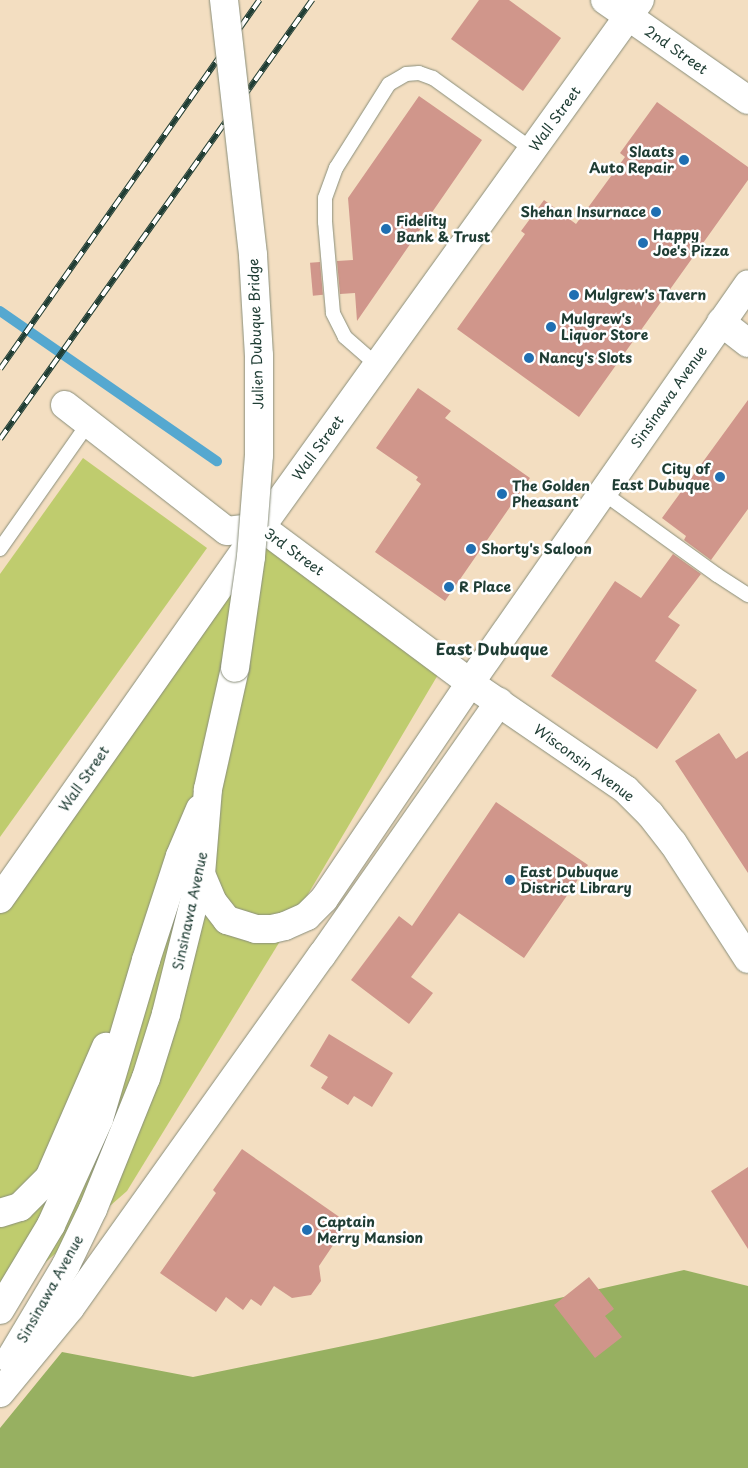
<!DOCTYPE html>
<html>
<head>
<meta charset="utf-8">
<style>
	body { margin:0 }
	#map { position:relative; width:748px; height:1468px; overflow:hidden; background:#f3dec1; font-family:"Playpen Sans",sans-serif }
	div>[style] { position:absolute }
	.green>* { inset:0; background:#bfcc6e }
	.forest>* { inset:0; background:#97b061 }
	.stream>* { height:10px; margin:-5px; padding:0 5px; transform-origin:5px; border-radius:5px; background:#55a8d0 }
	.building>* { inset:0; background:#d0968b; transform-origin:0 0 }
	.roads { filter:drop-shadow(0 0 1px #898e7a) drop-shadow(0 0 1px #898e7a) }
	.service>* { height:14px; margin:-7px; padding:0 7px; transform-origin:7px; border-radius:7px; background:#fff }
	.minor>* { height:28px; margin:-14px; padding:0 14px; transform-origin:14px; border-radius:14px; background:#fff }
	.primary>* { height:28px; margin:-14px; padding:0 14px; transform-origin:14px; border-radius:14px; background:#fff }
	.trunk>* { height:28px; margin:-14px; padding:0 14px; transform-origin:14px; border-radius:14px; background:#fff }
	.rail>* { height:5.5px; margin-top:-2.75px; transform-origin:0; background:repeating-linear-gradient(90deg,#fff 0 11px,#1f3d34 0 22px); box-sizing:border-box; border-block:1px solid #1f3d34 }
	.bridges { filter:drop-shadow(0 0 1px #898e7a) drop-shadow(0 0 1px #898e7a) }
	.trunk-bridge>* { height:28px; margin:-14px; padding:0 14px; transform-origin:14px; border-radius:14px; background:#fff }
	.dots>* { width:14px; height:14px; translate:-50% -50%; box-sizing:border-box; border:2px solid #fff; border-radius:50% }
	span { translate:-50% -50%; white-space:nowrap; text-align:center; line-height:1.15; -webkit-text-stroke:5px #fff; paint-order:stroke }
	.street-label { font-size:14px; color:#1f3d34 }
	.poi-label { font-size:14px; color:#1f3d34; font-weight:700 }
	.right { translate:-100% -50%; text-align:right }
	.left { translate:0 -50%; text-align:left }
	.quarter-label { font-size:16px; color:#1f3d34; font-weight:700 }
</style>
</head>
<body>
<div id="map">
	<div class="green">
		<i style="clip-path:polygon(83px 458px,207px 548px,0 837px,0 574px)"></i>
		<i style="clip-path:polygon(268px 536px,439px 673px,285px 933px,127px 1191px,0 1302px,0 907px)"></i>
	</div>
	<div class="forest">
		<i style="clip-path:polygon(684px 1270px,748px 1286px,748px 1468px,0 1468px,0 1428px,62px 1352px,193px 1377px,377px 1339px)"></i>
	</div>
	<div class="stream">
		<i style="left:0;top:311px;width:264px;rotate:34.7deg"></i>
	</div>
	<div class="building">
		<i style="clip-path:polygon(479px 0,509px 0,561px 38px,523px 91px,451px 39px)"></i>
		<i style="clip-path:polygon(419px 96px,482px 140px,357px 321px,355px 293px,340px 294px,337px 261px,353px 260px,348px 198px)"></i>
		<i style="clip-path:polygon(657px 102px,748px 167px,748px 180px,579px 417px,457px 329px,525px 234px,521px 231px,544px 200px,576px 224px,625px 157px,620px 153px)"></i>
		<i style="left:320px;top:262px;width:33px;height:10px;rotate:85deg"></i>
		<i style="clip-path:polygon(418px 388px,451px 411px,445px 418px,530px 478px,445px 601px,375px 552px,421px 484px,416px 480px,418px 477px,376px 448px)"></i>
		<i style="clip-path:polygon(748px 400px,748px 509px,711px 560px,684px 540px,686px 536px,662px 518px)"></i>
		<i style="clip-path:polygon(673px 554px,701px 574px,668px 617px,680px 625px,655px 661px,697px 690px,657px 749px,551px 676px,615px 581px,641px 598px)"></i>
		<i style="clip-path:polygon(719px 733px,736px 759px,748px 751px,748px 873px,675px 761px)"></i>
		<i style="clip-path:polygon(496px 802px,588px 865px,524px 958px,459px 913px,411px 977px,433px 993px,409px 1024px,351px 980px,399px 916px,412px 926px)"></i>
		<i style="clip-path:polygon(329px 1034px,393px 1073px,372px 1107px,354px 1096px,348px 1105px,321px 1088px,328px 1077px,310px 1066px)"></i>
		<i style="clip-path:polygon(242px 1149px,348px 1223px,319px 1266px,321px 1281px,311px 1295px,292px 1298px,274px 1286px,261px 1306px,251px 1299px,243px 1310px,226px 1297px,216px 1312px,160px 1273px,216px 1193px,213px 1190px)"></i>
		<i style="clip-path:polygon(748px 1167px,748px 1249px,711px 1191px)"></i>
		<i style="clip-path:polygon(589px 1277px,614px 1309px,605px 1316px,622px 1337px,595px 1358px,554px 1305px)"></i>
	</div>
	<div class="roads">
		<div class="service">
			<i style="left:377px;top:365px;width:43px;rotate:-138.8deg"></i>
			<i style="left:345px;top:337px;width:27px;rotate:-117deg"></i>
			<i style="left:333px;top:313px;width:91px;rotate:-95deg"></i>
			<i style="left:325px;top:222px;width:24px;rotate:-90deg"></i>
			<i style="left:325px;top:198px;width:32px;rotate:-70deg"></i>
			<i style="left:336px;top:168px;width:99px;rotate:-57.8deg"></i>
			<i style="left:389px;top:84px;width:20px;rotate:-30deg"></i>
			<i style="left:406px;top:74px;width:13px;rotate:-4deg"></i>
			<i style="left:419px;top:73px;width:15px;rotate:20deg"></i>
			<i style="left:433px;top:78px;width:123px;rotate:35.8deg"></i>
			<i style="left:602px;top:492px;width:142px;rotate:35.8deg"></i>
			<i style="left:717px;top:575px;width:37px;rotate:33deg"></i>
			<i style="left:0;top:549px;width:153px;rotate:-54.9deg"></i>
		</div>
		<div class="minor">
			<i style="left:605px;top:0;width:174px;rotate:35deg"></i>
			<i style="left:721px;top:322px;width:34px;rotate:38deg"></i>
			<i style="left:65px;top:405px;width:205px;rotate:37.9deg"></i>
			<i style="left:227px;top:531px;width:34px;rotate:-7deg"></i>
			<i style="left:261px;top:527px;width:649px;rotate:-54.28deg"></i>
			<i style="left:470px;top:683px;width:486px;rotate:-55.1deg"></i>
		</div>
		<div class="primary">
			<i style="left:0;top:899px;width:454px;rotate:-54.9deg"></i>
			<i style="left:261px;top:527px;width:261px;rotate:36.7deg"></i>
			<i style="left:470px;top:683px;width:189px;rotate:34.4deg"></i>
			<i style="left:626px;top:790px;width:34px;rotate:45deg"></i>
			<i style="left:650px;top:814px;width:37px;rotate:52deg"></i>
			<i style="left:673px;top:843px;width:138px;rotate:57.1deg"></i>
		</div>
		<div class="trunk">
			<i style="left:201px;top:874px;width:30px;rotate:67deg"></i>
			<i style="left:213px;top:902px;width:23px;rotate:52deg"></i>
			<i style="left:227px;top:920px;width:30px;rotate:17deg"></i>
			<i style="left:256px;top:929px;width:16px"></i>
			<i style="left:272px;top:929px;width:13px;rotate:-13deg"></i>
			<i style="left:285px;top:926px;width:24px;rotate:-24deg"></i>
			<i style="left:307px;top:916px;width:24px;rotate:-45deg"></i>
			<i style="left:324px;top:899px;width:261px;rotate:-55.9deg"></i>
			<i style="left:0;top:1213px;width:21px;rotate:-17deg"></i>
			<i style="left:20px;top:1207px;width:41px;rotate:-45deg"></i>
			<i style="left:49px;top:1178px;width:143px;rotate:-66.5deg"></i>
			<i style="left:0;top:1310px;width:99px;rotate:-59deg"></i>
			<i style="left:51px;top:1225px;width:116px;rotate:-65.6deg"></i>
			<i style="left:99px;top:1119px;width:166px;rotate:-73.5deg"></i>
			<i style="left:146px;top:960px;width:109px;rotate:-71.9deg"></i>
			<i style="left:180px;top:856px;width:51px;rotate:-66.9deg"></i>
			<i style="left:10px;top:1359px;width:109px;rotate:-59.2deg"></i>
			<i style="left:66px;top:1265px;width:62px;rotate:-64.3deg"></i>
			<i style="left:93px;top:1209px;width:141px;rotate:-68deg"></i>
			<i style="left:146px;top:1078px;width:67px;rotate:-72.6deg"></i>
			<i style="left:166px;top:1014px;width:144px;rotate:-76deg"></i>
			<i style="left:201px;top:874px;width:85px;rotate:-85.3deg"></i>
			<i style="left:208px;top:789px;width:124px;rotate:-77.4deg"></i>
			<i style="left:0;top:1393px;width:110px;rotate:-50.5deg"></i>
			<i style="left:70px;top:1308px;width:434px;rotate:-54.5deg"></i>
			<i style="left:322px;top:955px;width:309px;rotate:-55deg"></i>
		</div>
	</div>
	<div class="rail">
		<i style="left:0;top:369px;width:451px;rotate:-54.9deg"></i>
		<i style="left:0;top:439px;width:539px;rotate:-54.6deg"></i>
	</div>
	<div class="bridges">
		<div class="trunk-bridge">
			<i style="left:224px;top:0;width:257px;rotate:83.5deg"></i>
			<i style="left:253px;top:255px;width:101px;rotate:86.6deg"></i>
			<i style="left:259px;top:356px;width:99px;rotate:90deg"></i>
			<i style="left:259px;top:455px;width:102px;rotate:94.5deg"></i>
			<i style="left:251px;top:557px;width:112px;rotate:98.2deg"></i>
		</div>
	</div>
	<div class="dots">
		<i style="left:684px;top:160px;background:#1f6fb2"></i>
		<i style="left:656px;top:212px;background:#1f6fb2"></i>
		<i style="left:386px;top:229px;background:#1f6fb2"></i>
		<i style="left:643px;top:243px;background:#1f6fb2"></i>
		<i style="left:574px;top:295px;background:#1f6fb2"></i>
		<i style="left:551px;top:327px;background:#1f6fb2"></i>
		<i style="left:529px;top:358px;background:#1f6fb2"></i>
		<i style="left:720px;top:477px;background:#1f6fb2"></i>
		<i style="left:502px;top:494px;background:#1f6fb2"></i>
		<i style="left:471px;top:549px;background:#1f6fb2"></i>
		<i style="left:449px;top:587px;background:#1f6fb2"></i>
		<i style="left:510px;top:880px;background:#1f6fb2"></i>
		<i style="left:307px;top:1230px;background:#1f6fb2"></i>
	</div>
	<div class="street-label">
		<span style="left:676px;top:50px;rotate:35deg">2nd Street</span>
		<span style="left:555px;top:119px;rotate:-54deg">Wall Street</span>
		<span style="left:256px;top:334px;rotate:-92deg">Julien Dubuque Bridge</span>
		<span style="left:669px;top:397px;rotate:-55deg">Sinsinawa Avenue</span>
		<span style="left:318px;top:448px;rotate:-54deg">Wall Street</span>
		<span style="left:294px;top:552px;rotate:36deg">3rd Street</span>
		<span style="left:584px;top:763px;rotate:36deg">Wisconsin Avenue</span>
		<span style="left:84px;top:779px;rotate:-55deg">Wall Street</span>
		<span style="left:190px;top:911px;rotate:-78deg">Sinsinawa Avenue</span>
		<span style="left:50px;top:1289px;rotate:-61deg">Sinsinawa Avenue</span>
	</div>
	<div class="poi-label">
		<span class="right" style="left:674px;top:160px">Slaats<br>Auto Repair</span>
		<span class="right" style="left:646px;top:212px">Shehan Insurnace</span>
		<span class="left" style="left:396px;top:229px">Fidelity<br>Bank &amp; Trust</span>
		<span class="left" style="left:653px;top:243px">Happy<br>Joe's Pizza</span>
		<span class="left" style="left:584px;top:295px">Mulgrew's Tavern</span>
		<span class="left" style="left:561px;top:327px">Mulgrew's<br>Liquor Store</span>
		<span class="left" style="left:539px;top:358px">Nancy's Slots</span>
		<span class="right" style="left:710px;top:477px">City of<br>East Dubuque</span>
		<span class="left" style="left:512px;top:494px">The Golden<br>Pheasant</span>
		<span class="left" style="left:481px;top:549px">Shorty's Saloon</span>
		<span class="left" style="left:459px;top:587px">R Place</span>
		<span class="left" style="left:520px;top:880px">East Dubuque<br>District Library</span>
		<span class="left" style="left:317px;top:1230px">Captain<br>Merry Mansion</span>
	</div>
	<div class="quarter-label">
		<span style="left:492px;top:648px">East Dubuque</span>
	</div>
</div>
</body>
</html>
